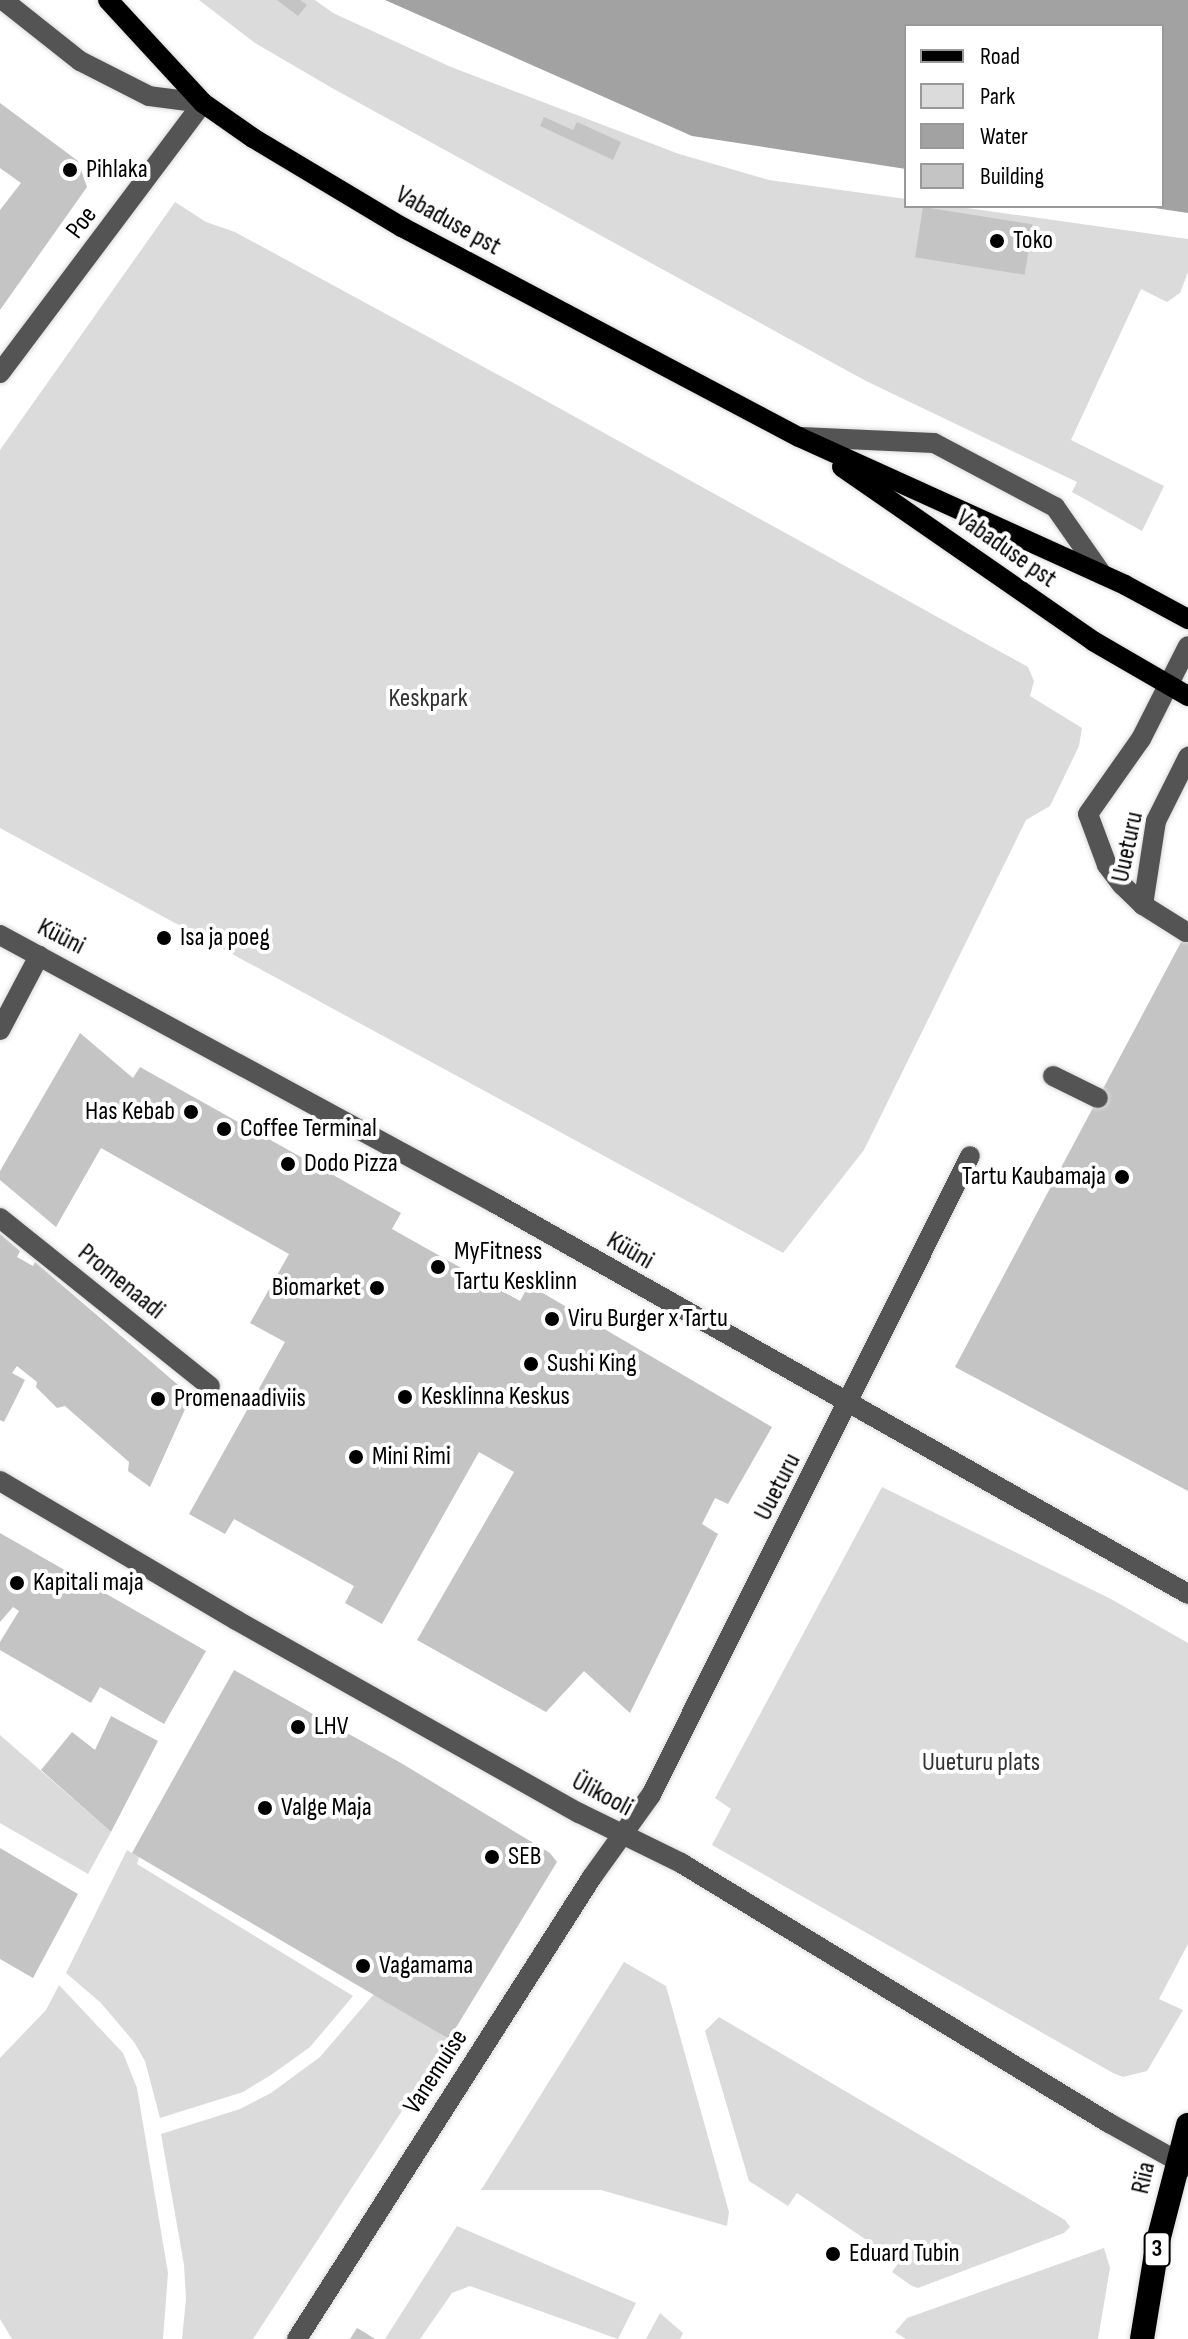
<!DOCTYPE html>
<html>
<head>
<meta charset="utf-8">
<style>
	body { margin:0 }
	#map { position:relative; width:1188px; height:2339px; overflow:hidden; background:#fff; font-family:"Sofia Sans Condensed",sans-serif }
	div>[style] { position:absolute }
	.green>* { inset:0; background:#dbdbdb }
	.water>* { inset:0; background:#a2a2a2 }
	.building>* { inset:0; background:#c4c4c4; transform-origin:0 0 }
	.roads { filter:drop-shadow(0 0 2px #dbdbdb) drop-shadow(0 0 2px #dbdbdb) }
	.minor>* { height:20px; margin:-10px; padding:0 10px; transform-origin:10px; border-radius:10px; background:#545454 }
	.major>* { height:20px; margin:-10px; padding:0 10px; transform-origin:10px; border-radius:10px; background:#000 }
	.highway>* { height:24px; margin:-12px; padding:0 12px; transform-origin:12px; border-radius:12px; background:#000 }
	.dots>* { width:22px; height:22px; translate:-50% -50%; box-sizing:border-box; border:4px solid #fff; border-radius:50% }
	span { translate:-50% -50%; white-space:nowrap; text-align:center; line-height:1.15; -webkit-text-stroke:8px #fff; paint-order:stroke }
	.shield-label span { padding:2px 6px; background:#fff; border:2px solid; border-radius:6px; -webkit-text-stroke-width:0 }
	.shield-label { font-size:24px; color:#000; font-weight:700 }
	.poi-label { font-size:26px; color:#000 }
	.left { translate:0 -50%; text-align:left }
	.right { translate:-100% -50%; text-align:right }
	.street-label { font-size:26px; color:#000 }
	.park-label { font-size:26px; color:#323232 }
	.legend { position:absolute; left:904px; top:24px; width:260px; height:184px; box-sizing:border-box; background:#fff; border:2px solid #999; margin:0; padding:10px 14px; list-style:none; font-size:24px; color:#000 }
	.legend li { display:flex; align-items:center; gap:16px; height:40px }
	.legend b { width:40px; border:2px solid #999 }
</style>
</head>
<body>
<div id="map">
	<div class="green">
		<i style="clip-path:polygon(199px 0,315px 0,333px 13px,451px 67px,679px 154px,769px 180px,906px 199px,906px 206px,953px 206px,1188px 239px,1188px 272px,1180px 293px,1167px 302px,1141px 289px,1071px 440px,1164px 486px,1142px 531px,1072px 492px,1077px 482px,866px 381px,332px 88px,255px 43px)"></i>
		<i style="clip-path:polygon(175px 202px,206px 222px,235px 232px,530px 392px,1028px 667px,1034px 681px,1030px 696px,1082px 728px,1079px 746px,1050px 806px,1026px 820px,864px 1150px,783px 1253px,0 828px,0 450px)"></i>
		<i style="clip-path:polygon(882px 1487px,1111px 1599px,1188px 1643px,1188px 1944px,1159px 1999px,1183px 2010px,1147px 2071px,1123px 2077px,1113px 2073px,712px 1845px,731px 1809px,715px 1798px)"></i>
		<i style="clip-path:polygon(0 1735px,111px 1832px,88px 1874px,0 1823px)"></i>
		<i style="clip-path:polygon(127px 1850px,139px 1857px,137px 1864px,353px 1996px,310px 2047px,271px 2075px,243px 2092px,160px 2118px,145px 2061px,134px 2042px,101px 2003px,66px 1973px)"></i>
		<i style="clip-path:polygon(624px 1962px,666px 1986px,729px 2212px,727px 2226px,601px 2190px,481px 2190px)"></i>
		<i style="clip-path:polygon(59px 1985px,123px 2053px,137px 2088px,168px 2273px,163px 2339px,12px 2339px,0 2319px,0 2058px,46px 2010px)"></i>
		<i style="clip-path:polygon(374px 1994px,449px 2039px,253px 2339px,182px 2339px,186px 2299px,184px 2265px,161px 2134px,240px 2109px,271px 2093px,320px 2057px)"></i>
		<i style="clip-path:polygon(719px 2017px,1065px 2220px,1070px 2227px,1064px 2233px,918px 2288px,912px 2286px,892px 2272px,899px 2262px,797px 2193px,788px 2206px,749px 2181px,705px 2031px)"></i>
		<i style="clip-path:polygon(457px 2226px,636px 2303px,618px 2339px,470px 2286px,452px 2293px,420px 2339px,385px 2339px)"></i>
		<i style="clip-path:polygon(1104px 2248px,1110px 2268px,1098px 2339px,906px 2339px,895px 2332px,907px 2318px)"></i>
		<i style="clip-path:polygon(660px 2313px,683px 2333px,680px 2339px,646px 2339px)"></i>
	</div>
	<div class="water">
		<i style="clip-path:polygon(385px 0,1188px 0,1188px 213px,1141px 206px,1162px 206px,1162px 26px,906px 26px,906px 169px,692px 136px)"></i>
	</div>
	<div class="building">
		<i style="clip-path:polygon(277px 0,300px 0,307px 5px,298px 16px)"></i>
		<i style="clip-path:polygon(0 103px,78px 161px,87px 187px,0 310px,0 210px,21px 183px,0 168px)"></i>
		<i style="clip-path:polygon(544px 117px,573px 130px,577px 122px,621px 142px,613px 160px,540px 126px)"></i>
		<i style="left:923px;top:207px;width:111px;height:51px;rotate:9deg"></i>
		<i style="clip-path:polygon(1188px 929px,1188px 1491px,955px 1367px)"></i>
		<i style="clip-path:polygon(80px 1033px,133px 1078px,140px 1067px,401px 1213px,392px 1229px,520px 1301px,529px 1285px,772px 1427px,728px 1504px,715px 1498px,702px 1524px,718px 1534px,630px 1713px,584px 1671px,546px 1712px,417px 1640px,514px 1472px,479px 1452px,382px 1624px,345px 1603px,354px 1586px,234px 1519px,225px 1534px,189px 1514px,285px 1342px,250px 1323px,289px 1254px,101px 1148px,56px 1227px,0 1180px,0 1171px)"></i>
		<i style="clip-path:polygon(0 1234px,20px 1251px,17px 1257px,33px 1266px,35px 1262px,191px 1396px,150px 1487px,128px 1471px,129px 1462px,65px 1406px,57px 1408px,36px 1387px,37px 1382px,17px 1366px,12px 1373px,25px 1380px,4px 1422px,0 1420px)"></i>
		<i style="clip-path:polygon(0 1533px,206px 1651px,164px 1724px,100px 1687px,91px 1703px,0 1650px,0 1642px,19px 1611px,13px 1607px,0 1622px)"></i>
		<i style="clip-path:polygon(234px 1670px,401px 1763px,550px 1853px,557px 1862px,449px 2039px,132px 1853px)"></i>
		<i style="clip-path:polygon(111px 1716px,158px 1741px,111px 1832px,41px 1770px,72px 1732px,95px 1750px)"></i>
		<i style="clip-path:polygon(0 1848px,78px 1894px,33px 1978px,0 1959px)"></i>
		<i style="clip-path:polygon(357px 2328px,364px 2332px,375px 2339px,350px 2339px)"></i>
	</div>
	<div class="roads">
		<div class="minor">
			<i style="left:0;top:373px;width:338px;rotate:-53.1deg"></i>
			<i style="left:203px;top:103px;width:54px;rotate:-172.6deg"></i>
			<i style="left:149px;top:96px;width:77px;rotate:-153.1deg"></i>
			<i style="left:80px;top:61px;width:98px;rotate:-141.6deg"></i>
			<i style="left:801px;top:437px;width:133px;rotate:2.6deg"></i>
			<i style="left:934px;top:443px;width:137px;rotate:27.9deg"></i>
			<i style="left:1055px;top:507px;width:82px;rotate:55deg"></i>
			<i style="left:1143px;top:905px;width:85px;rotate:-81.2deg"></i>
			<i style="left:1156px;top:821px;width:72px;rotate:-63.4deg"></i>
			<i style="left:1186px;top:932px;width:51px;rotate:-147.9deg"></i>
			<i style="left:1143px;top:905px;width:29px;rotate:-136deg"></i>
			<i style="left:1122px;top:885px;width:25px;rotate:-127deg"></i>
			<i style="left:1107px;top:865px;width:54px;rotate:-110.4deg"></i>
			<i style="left:1088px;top:814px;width:92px;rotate:-54.8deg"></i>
			<i style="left:1141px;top:739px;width:104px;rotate:-63.2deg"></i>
			<i style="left:0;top:935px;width:561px;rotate:28.44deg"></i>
			<i style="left:493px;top:1202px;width:798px;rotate:29.42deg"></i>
			<i style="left:0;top:1030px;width:84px;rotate:-62.2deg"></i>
			<i style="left:1053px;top:1076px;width:50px;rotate:26.1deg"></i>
			<i style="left:0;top:1218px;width:269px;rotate:38.7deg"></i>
			<i style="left:0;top:1481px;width:274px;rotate:30.5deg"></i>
			<i style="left:236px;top:1620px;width:394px;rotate:29.4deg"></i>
			<i style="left:579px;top:1813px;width:114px;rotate:26.1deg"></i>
			<i style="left:681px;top:1863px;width:501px;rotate:31.28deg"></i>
			<i style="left:1109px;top:2123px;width:90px;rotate:29.1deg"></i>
			<i style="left:297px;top:2339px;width:548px;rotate:-57.44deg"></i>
			<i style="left:592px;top:1877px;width:101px;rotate:-54.3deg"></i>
			<i style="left:651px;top:1795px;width:714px;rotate:-63.47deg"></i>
		</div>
		<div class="major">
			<i style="left:108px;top:0;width:140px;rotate:47.3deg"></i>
			<i style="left:203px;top:103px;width:61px;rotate:35deg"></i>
			<i style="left:253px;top:138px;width:174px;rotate:30.9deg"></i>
			<i style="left:402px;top:227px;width:449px;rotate:27.9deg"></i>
			<i style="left:799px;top:437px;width:358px;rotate:24.4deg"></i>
			<i style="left:1125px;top:585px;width:72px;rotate:28.4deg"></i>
			<i style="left:842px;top:467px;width:305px;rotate:34.7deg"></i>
			<i style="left:1093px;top:641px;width:110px;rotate:30.1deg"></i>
		</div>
		<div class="highway">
			<i style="left:1142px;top:2339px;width:99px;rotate:-80.7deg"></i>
			<i style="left:1158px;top:2241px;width:120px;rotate:-75.5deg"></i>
		</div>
	</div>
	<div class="dots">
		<i style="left:70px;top:170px;background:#000"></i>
		<i style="left:997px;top:241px;background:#000"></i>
		<i style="left:164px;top:938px;background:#000"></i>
		<i style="left:191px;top:1112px;background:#000"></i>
		<i style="left:224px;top:1129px;background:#000"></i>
		<i style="left:288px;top:1164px;background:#000"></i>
		<i style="left:1122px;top:1177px;background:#000"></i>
		<i style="left:438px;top:1267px;background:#000"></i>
		<i style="left:377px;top:1288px;background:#000"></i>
		<i style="left:552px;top:1319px;background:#000"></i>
		<i style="left:531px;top:1364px;background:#000"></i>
		<i style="left:405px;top:1397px;background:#000"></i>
		<i style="left:158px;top:1399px;background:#000"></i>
		<i style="left:356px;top:1457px;background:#000"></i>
		<i style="left:17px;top:1583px;background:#000"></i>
		<i style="left:298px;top:1727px;background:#000"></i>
		<i style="left:265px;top:1808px;background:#000"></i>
		<i style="left:492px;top:1857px;background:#000"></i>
		<i style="left:363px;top:1966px;background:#000"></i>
		<i style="left:833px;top:2254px;background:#000"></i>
	</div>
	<div class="shield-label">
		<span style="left:1157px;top:2249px">3</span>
	</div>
	<div class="poi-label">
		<span class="left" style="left:86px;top:170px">Pihlaka</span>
		<span class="left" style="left:1013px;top:241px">Toko</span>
		<span class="left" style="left:180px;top:938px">Isa ja poeg</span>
		<span class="right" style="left:175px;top:1112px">Has Kebab</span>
		<span class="left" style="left:240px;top:1129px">Coffee Terminal</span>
		<span class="left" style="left:304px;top:1164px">Dodo Pizza</span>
		<span class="right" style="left:1106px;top:1177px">Tartu Kaubamaja</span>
		<span class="left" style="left:454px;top:1267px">MyFitness<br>Tartu Kesklinn</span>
		<span class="right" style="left:361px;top:1288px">Biomarket</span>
		<span class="left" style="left:568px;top:1319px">Viru Burger x Tartu</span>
		<span class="left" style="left:547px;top:1364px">Sushi King</span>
		<span class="left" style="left:421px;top:1397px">Kesklinna Keskus</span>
		<span class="left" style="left:174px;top:1399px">Promenaadiviis</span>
		<span class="left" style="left:372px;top:1457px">Mini Rimi</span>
		<span class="left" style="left:33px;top:1583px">Kapitali maja</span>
		<span class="left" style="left:314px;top:1727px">LHV</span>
		<span class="left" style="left:281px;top:1808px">Valge Maja</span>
		<span class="left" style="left:508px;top:1857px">SEB</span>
		<span class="left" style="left:379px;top:1966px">Vagamama</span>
		<span class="left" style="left:849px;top:2254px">Eduard Tubin</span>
	</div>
	<div class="street-label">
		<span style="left:448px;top:221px;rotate:29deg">Vabaduse pst</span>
		<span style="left:82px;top:223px;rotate:-53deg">Poe</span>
		<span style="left:1006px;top:549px;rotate:35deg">Vabaduse pst</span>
		<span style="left:1128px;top:847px;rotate:-78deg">Uueturu</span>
		<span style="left:61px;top:937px;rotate:27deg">Küüni</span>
		<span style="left:630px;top:1251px;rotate:30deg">Küüni</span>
		<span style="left:121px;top:1282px;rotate:39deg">Promenaadi</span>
		<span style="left:778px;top:1487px;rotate:-63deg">Uueturu</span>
		<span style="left:602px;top:1795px;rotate:28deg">Ülikooli</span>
		<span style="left:436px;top:2072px;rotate:-57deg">Vanemuise</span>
		<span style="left:1144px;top:2178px;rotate:-77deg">Riia</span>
	</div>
	<div class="park-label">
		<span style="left:428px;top:699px">Keskpark</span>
		<span style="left:981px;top:1763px">Uueturu plats</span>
	</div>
	<ul class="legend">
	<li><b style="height:10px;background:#000"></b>Road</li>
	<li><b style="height:22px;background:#dbdbdb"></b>Park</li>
	<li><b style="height:22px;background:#a2a2a2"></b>Water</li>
	<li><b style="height:22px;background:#c4c4c4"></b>Building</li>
	</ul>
</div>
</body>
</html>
